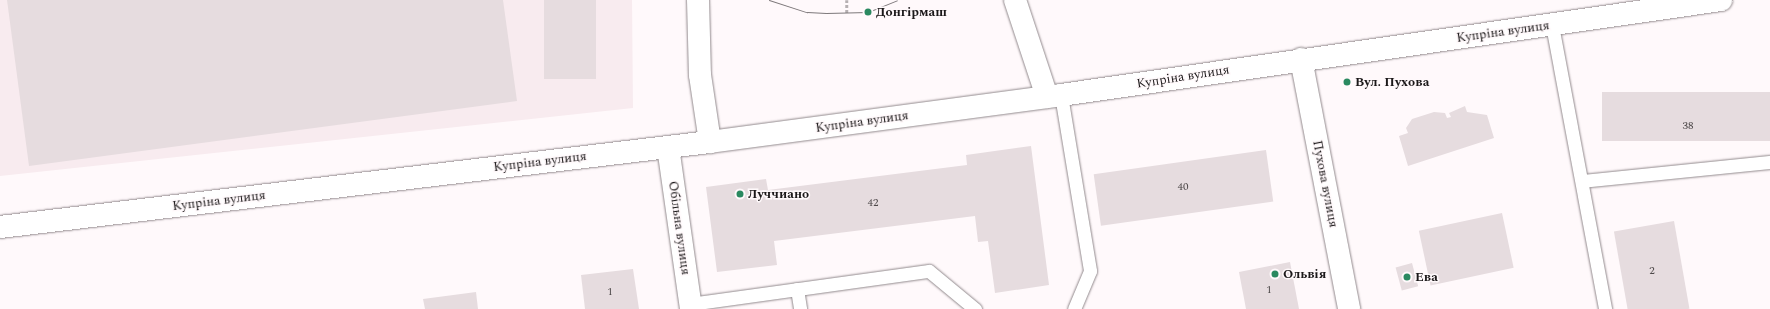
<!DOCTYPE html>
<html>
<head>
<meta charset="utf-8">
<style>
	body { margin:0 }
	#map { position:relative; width:1770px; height:309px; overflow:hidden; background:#fff9fb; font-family:Spectral,serif }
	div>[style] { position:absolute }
	.built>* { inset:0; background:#f8ebef }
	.building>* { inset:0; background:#e6dcdf; transform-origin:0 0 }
	.path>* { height:2.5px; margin-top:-1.25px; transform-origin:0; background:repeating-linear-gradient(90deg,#b6b0b2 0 3px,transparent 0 5px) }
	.roads { filter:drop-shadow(0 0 1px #928a8d) drop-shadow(0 0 1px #928a8d) }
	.lane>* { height:13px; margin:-6.5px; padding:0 6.5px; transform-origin:6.5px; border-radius:6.5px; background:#fff }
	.street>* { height:22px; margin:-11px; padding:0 11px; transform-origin:11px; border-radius:11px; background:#fff }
	.secondary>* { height:22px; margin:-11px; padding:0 11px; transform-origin:11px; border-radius:11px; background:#fff }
	.tram>* { height:1px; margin:-0.5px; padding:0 0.5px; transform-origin:0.5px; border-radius:0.5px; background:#7e797b }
	.dots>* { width:11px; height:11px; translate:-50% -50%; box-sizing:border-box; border:2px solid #fff9fb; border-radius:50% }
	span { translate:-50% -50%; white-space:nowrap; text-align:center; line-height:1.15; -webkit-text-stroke:3px #fff9fb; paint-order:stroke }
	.number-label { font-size:11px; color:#4e494a }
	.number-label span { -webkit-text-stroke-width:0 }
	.poi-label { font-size:13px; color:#1b1819; font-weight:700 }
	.left { translate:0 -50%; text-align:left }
	.street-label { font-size:13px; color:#1b1819 }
</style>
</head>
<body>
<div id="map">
	<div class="built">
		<i style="clip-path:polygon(0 0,632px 0,633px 108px,0 176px)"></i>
	</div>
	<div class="building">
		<i style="clip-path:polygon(7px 0,503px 0,517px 101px,29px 166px)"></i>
		<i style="left:544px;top:0;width:52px;height:79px"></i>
		<i style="left:1770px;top:92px;width:49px;height:168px;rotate:90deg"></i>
		<i style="clip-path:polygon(1465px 106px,1467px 112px,1487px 115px,1494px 138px,1408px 166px,1399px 136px,1408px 133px,1406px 128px,1412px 119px,1434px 112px,1445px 113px,1447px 118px,1451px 117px,1449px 113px)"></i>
		<i style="clip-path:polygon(1031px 146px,1049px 285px,995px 293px,988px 241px,978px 242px,975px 216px,774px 241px,777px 265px,717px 272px,706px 187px,766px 179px,768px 190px,967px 165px,966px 155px)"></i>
		<i style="left:1266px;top:150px;width:52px;height:174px;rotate:82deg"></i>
		<i style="left:1502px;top:213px;width:56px;height:85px;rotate:78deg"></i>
		<i style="left:1674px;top:221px;width:89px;height:61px;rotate:80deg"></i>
		<i style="clip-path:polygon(1290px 262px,1299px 309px,1246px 309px,1239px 272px)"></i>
		<i style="left:1412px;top:263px;width:24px;height:17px;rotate:75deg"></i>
		<i style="clip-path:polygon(633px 269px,639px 309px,585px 309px,581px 275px)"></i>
		<i style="clip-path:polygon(476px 292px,478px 309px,425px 309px,423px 299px)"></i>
	</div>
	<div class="path">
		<i style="left:847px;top:0;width:13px;rotate:90deg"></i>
	</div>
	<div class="roads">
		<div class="lane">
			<i style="left:1552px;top:25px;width:289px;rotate:79.4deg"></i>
			<i style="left:1061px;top:95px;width:178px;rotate:80.6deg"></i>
			<i style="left:1090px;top:271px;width:41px;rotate:112.8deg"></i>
			<i style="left:1582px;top:181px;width:189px;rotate:-5.8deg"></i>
			<i style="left:797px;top:289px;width:20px;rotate:81deg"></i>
			<i style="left:690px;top:304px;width:241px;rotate:-7.9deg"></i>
			<i style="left:929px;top:271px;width:60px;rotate:39.6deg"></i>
		</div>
		<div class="street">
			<i style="left:668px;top:147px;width:164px;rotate:81.9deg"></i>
		</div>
		<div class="secondary">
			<i style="left:698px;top:0;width:75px;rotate:88.5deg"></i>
			<i style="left:700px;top:75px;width:68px;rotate:81.5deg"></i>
			<i style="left:1015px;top:0;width:102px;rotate:71.7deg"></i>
			<i style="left:1301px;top:59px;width:255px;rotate:79.1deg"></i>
			<i style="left:0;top:227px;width:715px;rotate:-6.83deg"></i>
			<i style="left:710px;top:142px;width:354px;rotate:-7.6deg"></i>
			<i style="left:1061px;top:95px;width:667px;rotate:-8.19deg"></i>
		</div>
	</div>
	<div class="tram">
		<i style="left:769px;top:0;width:40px;rotate:18deg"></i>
		<i style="left:807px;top:12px;width:19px;rotate:3deg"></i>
		<i style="left:826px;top:13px;width:42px;rotate:-1.4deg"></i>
		<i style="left:868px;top:12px;width:31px;rotate:-22deg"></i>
	</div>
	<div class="dots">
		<i style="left:868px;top:12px;background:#2a8960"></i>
		<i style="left:1347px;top:82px;background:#2a8960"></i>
		<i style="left:740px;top:194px;background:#2a8960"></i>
		<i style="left:1275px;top:274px;background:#2a8960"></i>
		<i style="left:1407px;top:277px;background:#2a8960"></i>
	</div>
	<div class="number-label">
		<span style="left:1688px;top:126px">38</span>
		<span style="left:1183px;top:187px">40</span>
		<span style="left:873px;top:203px">42</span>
		<span style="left:1652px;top:271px">2</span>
		<span style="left:1269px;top:290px">1</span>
		<span style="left:610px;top:292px">1</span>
	</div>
	<div class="poi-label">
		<span class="left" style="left:876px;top:12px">Донгірмаш</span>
		<span class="left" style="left:1355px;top:82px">Вул. Пухова</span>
		<span class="left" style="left:748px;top:194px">Луччиано</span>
		<span class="left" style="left:1283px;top:274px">Ольвія</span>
		<span class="left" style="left:1415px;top:277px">Ева</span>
	</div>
	<div class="street-label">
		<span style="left:1503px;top:32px;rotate:-8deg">Купріна вулиця</span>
		<span style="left:1183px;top:77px;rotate:-9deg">Купріна вулиця</span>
		<span style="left:862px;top:122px;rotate:-8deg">Купріна вулиця</span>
		<span style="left:540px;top:162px;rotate:-7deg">Купріна вулиця</span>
		<span style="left:1325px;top:184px;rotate:79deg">Пухова вулиця</span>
		<span style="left:219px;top:201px;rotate:-7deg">Купріна вулиця</span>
		<span style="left:679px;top:228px;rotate:82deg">Обільна вулиця</span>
	</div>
</div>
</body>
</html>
